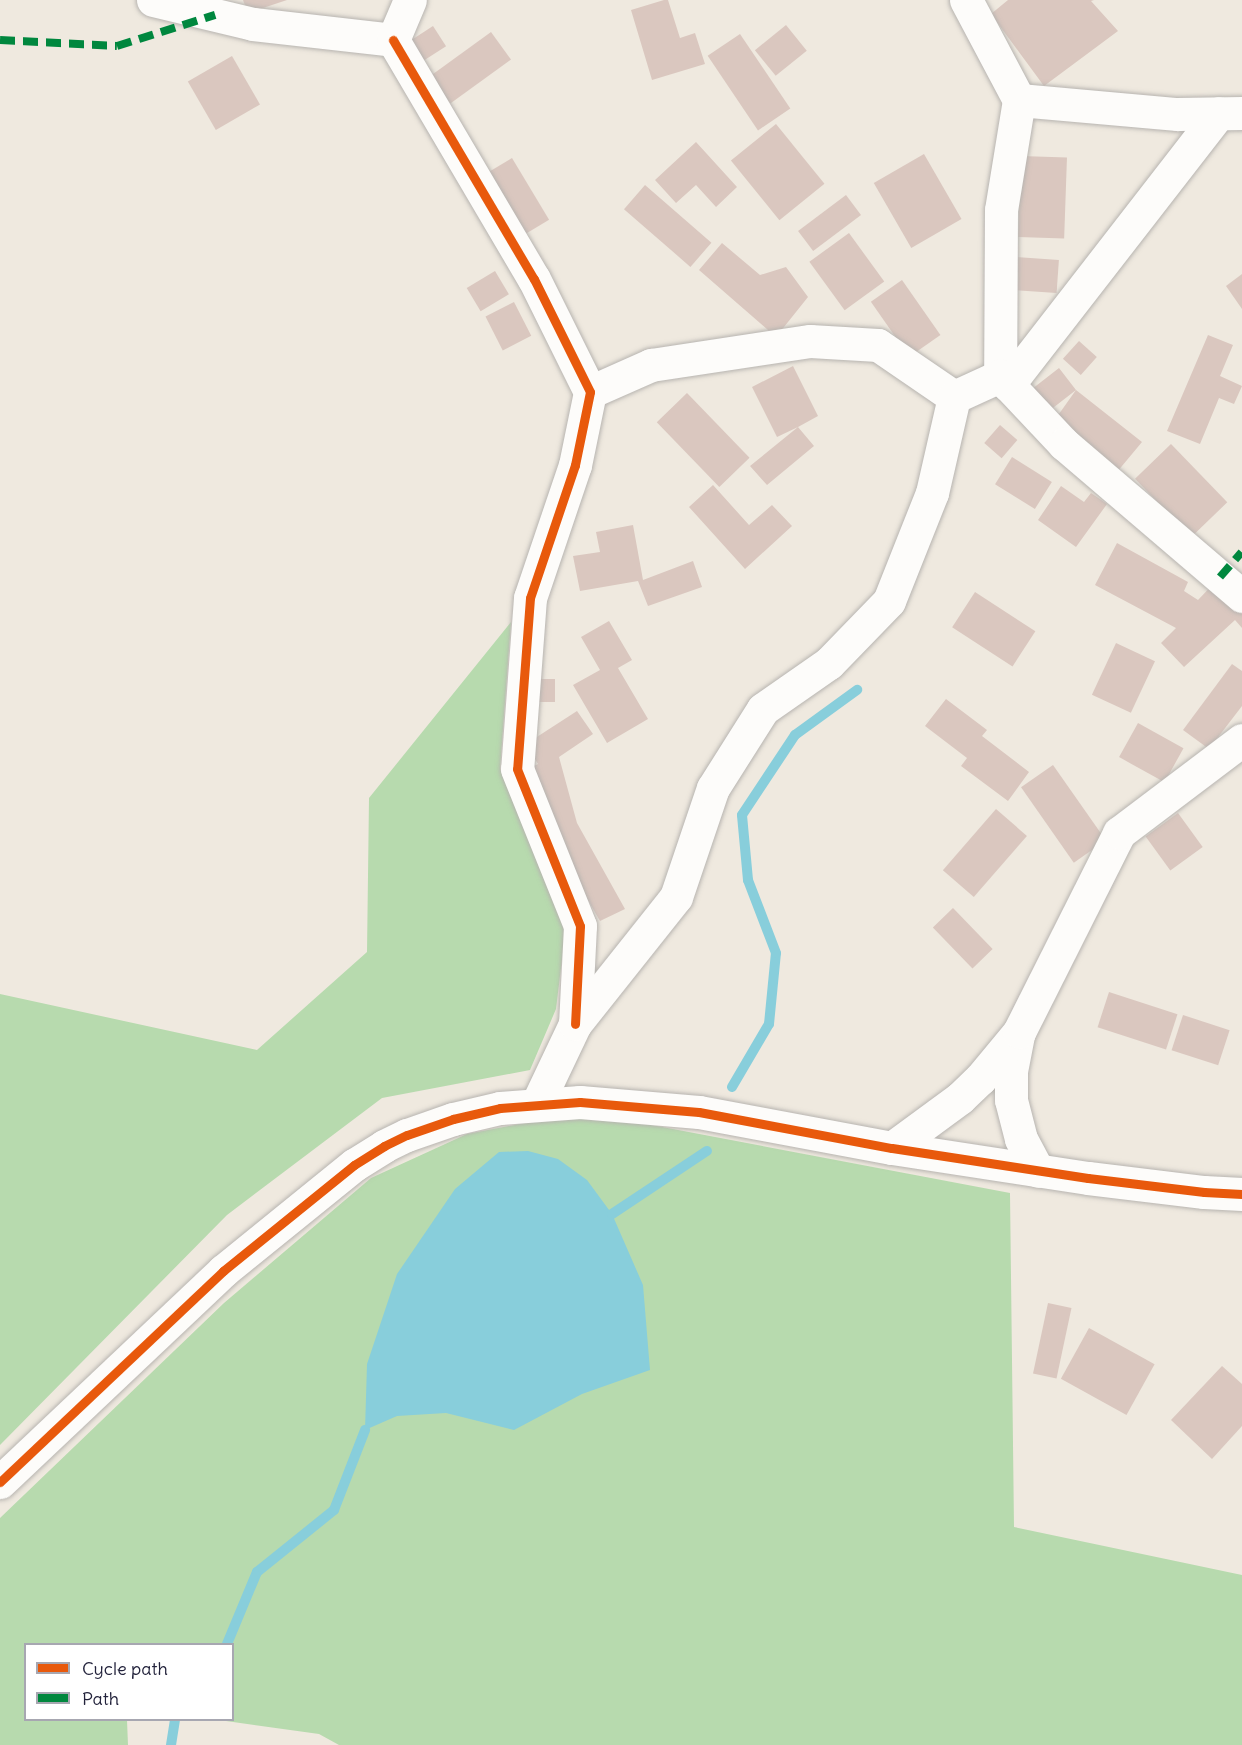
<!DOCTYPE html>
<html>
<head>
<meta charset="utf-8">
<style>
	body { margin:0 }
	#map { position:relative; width:1242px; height:1745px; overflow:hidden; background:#efe9df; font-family:Delius,sans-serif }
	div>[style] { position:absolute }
	.green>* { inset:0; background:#b7daae }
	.water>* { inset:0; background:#88cedb }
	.stream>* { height:10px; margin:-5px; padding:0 5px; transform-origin:5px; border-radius:5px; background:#88cedb }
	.building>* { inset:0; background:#dac7bf; transform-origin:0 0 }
	.roads { filter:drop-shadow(0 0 2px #b7b4b0) drop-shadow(0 0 2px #b7b4b0) }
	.minor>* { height:33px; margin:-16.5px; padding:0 16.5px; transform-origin:16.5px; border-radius:16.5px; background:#fdfcfa }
	.tertiary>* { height:33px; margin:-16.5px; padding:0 16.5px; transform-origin:16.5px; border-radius:16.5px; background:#fdfcfa }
	.quiet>* { height:8px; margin-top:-4px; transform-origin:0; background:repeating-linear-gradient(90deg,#00873e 0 15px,transparent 0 23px) }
	.cycleway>* { height:9px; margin:-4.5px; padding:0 4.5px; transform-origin:4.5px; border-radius:4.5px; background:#e8590c }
	span { translate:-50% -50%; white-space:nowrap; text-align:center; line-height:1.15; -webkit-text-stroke:4.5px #fff; paint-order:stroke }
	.legend { position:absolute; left:24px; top:1643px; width:210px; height:78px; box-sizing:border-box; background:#fff; border:2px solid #a7a7b1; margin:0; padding:8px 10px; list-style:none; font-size:18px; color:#22223b }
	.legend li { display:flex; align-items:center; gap:12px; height:30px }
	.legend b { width:30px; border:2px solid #a7a7b1 }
</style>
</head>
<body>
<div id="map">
	<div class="green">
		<i style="clip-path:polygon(511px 622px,500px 769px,566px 927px,556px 1009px,530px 1070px,382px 1098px,227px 1215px,0 1445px,0 994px,257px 1050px,367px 952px,369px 798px)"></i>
		<i style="clip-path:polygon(583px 1112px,1010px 1193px,1014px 1527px,1242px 1575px,1242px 1745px,339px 1745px,319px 1734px,219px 1720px,232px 1720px,232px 1644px,26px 1644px,26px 1720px,127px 1720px,128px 1745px,0 1745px,0 1518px,224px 1303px,371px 1178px,467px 1134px)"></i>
	</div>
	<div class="water">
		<i style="clip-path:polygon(528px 1151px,558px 1159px,587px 1180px,612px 1214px,643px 1285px,650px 1370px,582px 1394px,514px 1430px,446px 1413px,397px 1416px,365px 1430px,367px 1364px,397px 1274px,455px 1189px,499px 1152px)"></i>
	</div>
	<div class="stream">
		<i style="left:732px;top:1087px;width:73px;rotate:-59.6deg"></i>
		<i style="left:769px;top:1024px;width:71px;rotate:-84.4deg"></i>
		<i style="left:776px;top:953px;width:78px;rotate:-111deg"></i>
		<i style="left:748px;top:880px;width:65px;rotate:-95.3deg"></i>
		<i style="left:742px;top:815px;width:96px;rotate:-56.5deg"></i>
		<i style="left:795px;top:735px;width:77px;rotate:-36deg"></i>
		<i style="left:612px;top:1214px;width:114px;rotate:-33.6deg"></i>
		<i style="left:227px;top:1644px;width:78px;rotate:-67.4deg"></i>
		<i style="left:257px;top:1572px;width:99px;rotate:-38.8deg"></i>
		<i style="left:334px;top:1510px;width:86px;rotate:-68.8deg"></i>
		<i style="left:171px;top:1745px;width:25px;rotate:-81deg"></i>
	</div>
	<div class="building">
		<i style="clip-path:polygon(243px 0,287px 0,248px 13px)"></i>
		<i style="clip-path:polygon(664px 0,668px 0,680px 38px,695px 33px,705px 64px,652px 80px,631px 10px)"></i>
		<i style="clip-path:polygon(1008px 0,1094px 0,1091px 1px,1118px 31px,1044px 86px,991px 14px)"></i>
		<i style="left:786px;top:25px;width:33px;height:40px;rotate:51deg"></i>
		<i style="left:433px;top:26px;width:24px;height:27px;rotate:57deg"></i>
		<i style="left:491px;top:32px;width:34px;height:75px;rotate:54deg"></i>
		<i style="left:740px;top:34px;width:90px;height:39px;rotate:56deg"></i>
		<i style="left:232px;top:56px;width:56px;height:51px;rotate:60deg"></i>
		<i style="left:776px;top:124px;width:77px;height:58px;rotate:51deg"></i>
		<i style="clip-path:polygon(696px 142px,737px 187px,716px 207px,696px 185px,676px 203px,655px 180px)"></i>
		<i style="left:924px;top:154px;width:75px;height:58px;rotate:60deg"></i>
		<i style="left:1021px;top:156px;width:46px;height:81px;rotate:2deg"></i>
		<i style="left:512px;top:158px;width:72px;height:33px;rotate:59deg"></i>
		<i style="left:645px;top:185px;width:88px;height:32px;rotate:41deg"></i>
		<i style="left:846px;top:195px;width:25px;height:60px;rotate:53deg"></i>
		<i style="left:849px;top:233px;width:60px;height:49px;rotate:54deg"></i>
		<i style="clip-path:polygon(722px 243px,760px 275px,786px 267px,808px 297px,776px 337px,699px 270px)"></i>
		<i style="left:1015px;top:257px;width:44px;height:33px;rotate:4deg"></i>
		<i style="left:495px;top:271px;width:27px;height:33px;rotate:59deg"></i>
		<i style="clip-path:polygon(1242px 274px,1242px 309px,1226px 286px)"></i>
		<i style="left:902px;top:280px;width:67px;height:38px;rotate:55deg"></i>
		<i style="left:514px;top:302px;width:38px;height:32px;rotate:63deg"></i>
		<i style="clip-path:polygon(1208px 335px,1233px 345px,1220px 376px,1242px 386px,1234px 404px,1219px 398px,1200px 444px,1167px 431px)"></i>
		<i style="left:1079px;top:341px;width:24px;height:24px;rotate:42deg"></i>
		<i style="clip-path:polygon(793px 366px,818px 416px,798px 427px,814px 446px,767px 485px,750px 466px,798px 427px,777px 437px,752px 387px)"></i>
		<i style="clip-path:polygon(1059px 368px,1076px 390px,1142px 442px,1117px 472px,1054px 421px,1076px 390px,1049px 411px,1032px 389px)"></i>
		<i style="left:687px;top:393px;width:90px;height:42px;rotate:46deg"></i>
		<i style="left:1000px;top:425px;width:23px;height:24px;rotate:41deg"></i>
		<i style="left:1171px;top:444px;width:81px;height:50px;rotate:46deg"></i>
		<i style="left:1012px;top:457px;width:47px;height:32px;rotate:32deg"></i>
		<i style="clip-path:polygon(713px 485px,749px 525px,772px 505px,792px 526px,745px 569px,689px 507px)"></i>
		<i style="clip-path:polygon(1061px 486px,1084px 502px,1091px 493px,1107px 504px,1076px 547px,1038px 520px)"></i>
		<i style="clip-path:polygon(633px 525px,643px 580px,693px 561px,702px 587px,648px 606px,638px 581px,580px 591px,573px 556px,600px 552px,596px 532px)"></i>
		<i style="clip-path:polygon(1117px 543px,1188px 582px,1184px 591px,1198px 600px,1220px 577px,1242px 598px,1242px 628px,1235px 620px,1184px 667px,1161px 643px,1176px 628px,1095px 585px)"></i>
		<i style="left:975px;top:592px;width:72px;height:42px;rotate:33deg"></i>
		<i style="clip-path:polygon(609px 621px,632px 660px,618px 668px,648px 719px,607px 743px,573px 685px,600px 670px,581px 637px)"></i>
		<i style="left:1116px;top:643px;width:43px;height:57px;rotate:25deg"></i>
		<i style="clip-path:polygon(1232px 664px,1242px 671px,1242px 706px,1209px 749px,1183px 730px)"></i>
		<i style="left:535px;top:679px;width:20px;height:23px"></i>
		<i style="clip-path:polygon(946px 699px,987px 730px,982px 736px,1029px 772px,1008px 801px,961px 766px,967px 758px,925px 726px)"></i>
		<i style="clip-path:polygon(577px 711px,593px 734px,559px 757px,577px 823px,625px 909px,600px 921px,557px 846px,532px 767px,538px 764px,526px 744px)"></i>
		<i style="left:1138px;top:723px;width:52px;height:39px;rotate:29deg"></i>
		<i style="left:1053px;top:765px;width:92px;height:39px;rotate:55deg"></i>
		<i style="left:996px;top:809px;width:41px;height:81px;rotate:41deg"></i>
		<i style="left:1178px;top:813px;width:42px;height:40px;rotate:54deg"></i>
		<i style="left:953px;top:908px;width:57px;height:28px;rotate:46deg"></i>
		<i style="left:1109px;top:992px;width:72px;height:37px;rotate:18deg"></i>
		<i style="left:1183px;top:1015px;width:49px;height:37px;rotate:18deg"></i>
		<i style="left:1048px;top:1303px;width:24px;height:72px;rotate:12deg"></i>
		<i style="left:1089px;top:1328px;width:75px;height:58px;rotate:29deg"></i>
		<i style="clip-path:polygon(1222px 1366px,1242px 1384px,1242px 1426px,1212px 1459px,1171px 1420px)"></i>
	</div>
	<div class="roads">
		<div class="minor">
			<i style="left:153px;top:0;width:103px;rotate:13.5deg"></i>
			<i style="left:253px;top:24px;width:141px;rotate:6.5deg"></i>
			<i style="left:966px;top:0;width:113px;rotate:62.1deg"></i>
			<i style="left:1019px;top:100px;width:111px;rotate:99.3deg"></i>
			<i style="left:1001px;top:210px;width:166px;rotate:90.3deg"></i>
			<i style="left:1000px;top:376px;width:93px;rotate:46.7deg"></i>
			<i style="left:1064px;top:444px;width:234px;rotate:40.5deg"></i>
			<i style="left:393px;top:40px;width:277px;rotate:59.5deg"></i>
			<i style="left:534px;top:279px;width:126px;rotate:63.6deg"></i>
			<i style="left:590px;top:392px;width:75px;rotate:101.6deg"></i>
			<i style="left:575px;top:465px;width:140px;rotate:108.7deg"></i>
			<i style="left:530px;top:598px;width:171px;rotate:94.3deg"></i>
			<i style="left:517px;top:769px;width:169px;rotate:68.1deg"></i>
			<i style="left:580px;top:926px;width:98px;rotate:92.9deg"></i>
			<i style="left:393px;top:40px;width:43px;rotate:-67deg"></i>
			<i style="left:1019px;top:100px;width:159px;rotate:5.1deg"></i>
			<i style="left:1177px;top:114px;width:65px;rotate:-0.9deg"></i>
			<i style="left:1008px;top:385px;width:344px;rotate:-52.2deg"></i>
			<i style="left:590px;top:392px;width:67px;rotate:-23.9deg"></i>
			<i style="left:651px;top:365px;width:161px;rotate:-8.6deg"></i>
			<i style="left:810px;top:341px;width:68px;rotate:3.4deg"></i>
			<i style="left:878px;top:345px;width:92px;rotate:34.4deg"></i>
			<i style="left:1018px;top:1035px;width:38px;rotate:101deg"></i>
			<i style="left:1011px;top:1072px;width:28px;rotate:90deg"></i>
			<i style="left:1011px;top:1100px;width:40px;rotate:75.6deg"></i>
			<i style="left:1021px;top:1139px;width:36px;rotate:62deg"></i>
			<i style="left:537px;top:1104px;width:89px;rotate:-64.6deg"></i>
			<i style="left:575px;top:1024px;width:162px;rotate:-51.5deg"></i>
			<i style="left:676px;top:897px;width:115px;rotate:-71.3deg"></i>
			<i style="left:713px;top:788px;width:93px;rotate:-57.7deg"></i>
			<i style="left:763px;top:709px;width:80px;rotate:-34.9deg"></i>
			<i style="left:829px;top:663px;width:86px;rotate:-45.9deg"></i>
			<i style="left:889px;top:601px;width:116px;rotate:-68.3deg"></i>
			<i style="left:932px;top:493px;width:98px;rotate:-77.1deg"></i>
			<i style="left:954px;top:397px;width:51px;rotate:-24.5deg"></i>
			<i style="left:892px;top:1148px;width:84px;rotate:-36.3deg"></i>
			<i style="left:960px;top:1098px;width:28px;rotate:-44deg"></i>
			<i style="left:980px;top:1079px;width:61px;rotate:-50.3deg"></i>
			<i style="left:1019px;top:1032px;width:223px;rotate:-63.3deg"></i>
			<i style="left:1119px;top:833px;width:154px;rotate:-37.1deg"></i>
		</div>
		<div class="tertiary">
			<i style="left:0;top:1482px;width:307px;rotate:-43.4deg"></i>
			<i style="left:223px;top:1271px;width:169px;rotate:-39deg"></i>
			<i style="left:354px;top:1165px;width:36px;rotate:-32deg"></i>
			<i style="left:384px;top:1146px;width:25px;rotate:-26deg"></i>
			<i style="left:407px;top:1135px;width:49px;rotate:-19.2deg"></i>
			<i style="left:453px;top:1119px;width:48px;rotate:-13.2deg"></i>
			<i style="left:500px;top:1108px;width:80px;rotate:-4.3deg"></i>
			<i style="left:580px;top:1102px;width:119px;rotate:4.8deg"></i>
			<i style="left:699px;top:1112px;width:196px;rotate:10.6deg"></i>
			<i style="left:892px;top:1148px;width:198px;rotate:8.7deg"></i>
			<i style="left:1088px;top:1178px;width:117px;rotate:6.9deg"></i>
			<i style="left:1204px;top:1192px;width:38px;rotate:3deg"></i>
		</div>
	</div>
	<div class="quiet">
		<i style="left:0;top:40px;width:117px;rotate:2.9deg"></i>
		<i style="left:117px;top:46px;width:103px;rotate:-17.6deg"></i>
		<i style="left:1220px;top:577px;width:33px;rotate:-49deg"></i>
	</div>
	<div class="cycleway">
		<i style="left:393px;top:40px;width:277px;rotate:59.5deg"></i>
		<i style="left:534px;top:279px;width:126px;rotate:63.6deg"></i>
		<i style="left:590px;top:392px;width:75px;rotate:101.6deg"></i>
		<i style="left:575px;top:465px;width:140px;rotate:108.7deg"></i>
		<i style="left:530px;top:598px;width:171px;rotate:94.3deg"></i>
		<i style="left:517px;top:769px;width:169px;rotate:68.1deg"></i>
		<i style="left:580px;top:926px;width:98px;rotate:92.9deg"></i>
		<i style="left:0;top:1482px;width:307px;rotate:-43.4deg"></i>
		<i style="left:223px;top:1271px;width:169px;rotate:-39deg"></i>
		<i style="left:354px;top:1165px;width:36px;rotate:-32deg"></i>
		<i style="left:384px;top:1146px;width:25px;rotate:-26deg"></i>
		<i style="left:407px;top:1135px;width:49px;rotate:-19.2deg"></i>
		<i style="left:453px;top:1119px;width:48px;rotate:-13.2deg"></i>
		<i style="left:500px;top:1108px;width:80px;rotate:-4.3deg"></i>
		<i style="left:580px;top:1102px;width:119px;rotate:4.8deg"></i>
		<i style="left:699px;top:1112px;width:196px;rotate:10.6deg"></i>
		<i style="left:892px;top:1148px;width:198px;rotate:8.7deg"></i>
		<i style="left:1088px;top:1178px;width:117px;rotate:6.9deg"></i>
		<i style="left:1204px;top:1192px;width:38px;rotate:3deg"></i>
	</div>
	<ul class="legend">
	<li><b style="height:8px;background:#e8590c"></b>Cycle path</li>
	<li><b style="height:8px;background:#00873e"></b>Path</li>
	</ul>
</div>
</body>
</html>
